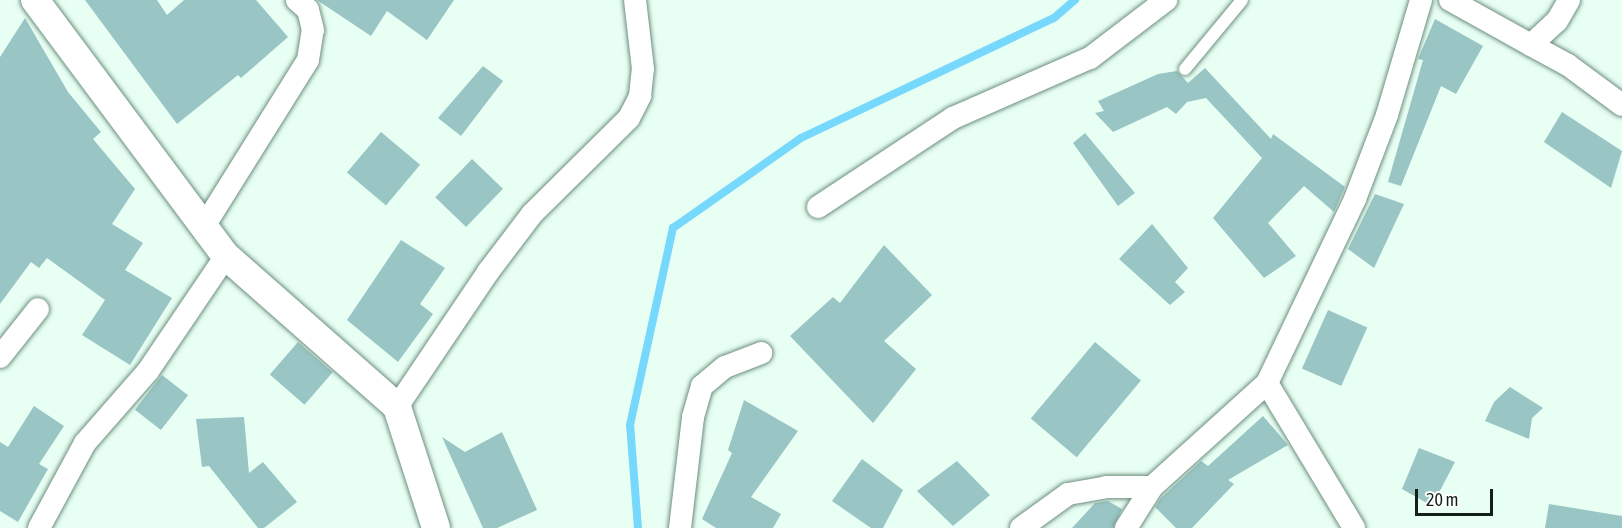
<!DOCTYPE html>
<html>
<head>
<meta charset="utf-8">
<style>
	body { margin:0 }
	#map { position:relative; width:1622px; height:528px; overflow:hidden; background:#e8fff4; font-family:"Asap Condensed",sans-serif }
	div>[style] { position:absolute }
	.stream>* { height:8px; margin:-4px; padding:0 4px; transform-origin:4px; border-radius:4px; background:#76d8fc }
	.building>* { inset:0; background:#99c5c4; transform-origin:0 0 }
	.roads { filter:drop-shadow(0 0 2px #6c8f7f) drop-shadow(0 0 2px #6c8f7f) }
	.service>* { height:12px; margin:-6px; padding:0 6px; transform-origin:6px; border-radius:6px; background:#fff }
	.minor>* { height:22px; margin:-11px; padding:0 11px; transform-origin:11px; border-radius:11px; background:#fff }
	.tertiary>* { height:28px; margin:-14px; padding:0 14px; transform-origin:14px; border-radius:14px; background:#fff }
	span { translate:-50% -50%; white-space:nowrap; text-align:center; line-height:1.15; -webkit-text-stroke:4.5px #fff; paint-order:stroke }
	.scale { position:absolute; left:1415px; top:489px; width:78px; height:27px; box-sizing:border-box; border:3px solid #122019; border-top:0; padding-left:8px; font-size:18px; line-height:21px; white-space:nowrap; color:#122019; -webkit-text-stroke:4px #fff; paint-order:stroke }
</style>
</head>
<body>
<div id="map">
	<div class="stream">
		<i style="left:638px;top:528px;width:103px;rotate:-94.4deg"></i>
		<i style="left:630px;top:425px;width:202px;rotate:-77.7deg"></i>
		<i style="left:673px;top:228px;width:156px;rotate:-35.1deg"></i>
		<i style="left:801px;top:138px;width:280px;rotate:-25.4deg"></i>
		<i style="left:1054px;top:18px;width:28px;rotate:-41deg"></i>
	</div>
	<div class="building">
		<i style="clip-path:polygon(85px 0,157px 0,167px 15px,184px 0,256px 0,288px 37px,241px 78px,238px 75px,177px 124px)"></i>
		<i style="clip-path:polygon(317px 0,454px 0,427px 40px,387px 11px,371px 36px)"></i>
		<i style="clip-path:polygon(25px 18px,68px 92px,101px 132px,93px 139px,135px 189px,112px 224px,143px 243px,125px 270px,172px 298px,130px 365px,82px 335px,105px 300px,47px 258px,39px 268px,31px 262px,0 304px,0 57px)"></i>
		<i style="clip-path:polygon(1435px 19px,1483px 46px,1456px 94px,1441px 86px,1401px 186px,1388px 182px,1423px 60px,1418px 59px)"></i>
		<i style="clip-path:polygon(483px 66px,503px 81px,461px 136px,438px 118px)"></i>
		<i style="clip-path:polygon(1205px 68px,1271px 139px,1273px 134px,1345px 187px,1334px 212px,1304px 186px,1268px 223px,1296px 256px,1264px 278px,1213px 218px,1262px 158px,1206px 98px,1187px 102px,1176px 114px,1167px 107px,1113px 132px,1095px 113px,1104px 111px,1098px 101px,1158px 74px,1177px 71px,1188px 83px)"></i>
		<i style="clip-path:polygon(1562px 112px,1622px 151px,1611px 188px,1544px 142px)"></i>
		<i style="left:381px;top:132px;width:51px;height:53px;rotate:40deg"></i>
		<i style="clip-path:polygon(1085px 133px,1135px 193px,1118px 206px,1073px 143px)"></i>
		<i style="left:472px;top:159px;width:43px;height:53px;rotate:44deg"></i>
		<i style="clip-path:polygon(1375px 194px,1404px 204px,1374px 268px,1348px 249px)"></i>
		<i style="clip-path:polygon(1152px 224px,1188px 268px,1175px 282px,1185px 292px,1170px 305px,1119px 259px)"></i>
		<i style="clip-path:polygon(401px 240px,445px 268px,420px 304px,433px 314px,398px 362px,347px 320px)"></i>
		<i style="clip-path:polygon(884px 245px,932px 295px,884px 341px,916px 369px,873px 423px,790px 336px,833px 297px,840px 303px)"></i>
		<i style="left:1328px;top:310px;width:43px;height:64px;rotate:24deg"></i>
		<i style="left:298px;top:342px;width:46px;height:43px;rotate:41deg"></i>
		<i style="left:1095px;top:342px;width:60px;height:100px;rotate:40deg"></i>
		<i style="left:162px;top:375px;width:33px;height:44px;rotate:38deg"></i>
		<i style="clip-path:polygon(1510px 387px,1543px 408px,1532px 418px,1529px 439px,1485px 421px,1494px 402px)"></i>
		<i style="clip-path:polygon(744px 400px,798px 431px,751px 497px,781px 514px,773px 528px,716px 528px,702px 519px,732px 453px,728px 450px)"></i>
		<i style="clip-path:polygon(34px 406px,64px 426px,39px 464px,48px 469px,18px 522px,0 511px,0 442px,8px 447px)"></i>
		<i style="clip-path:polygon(1263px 416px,1288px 445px,1228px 480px,1234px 484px,1192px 528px,1176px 528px,1155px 507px,1161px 498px,1201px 461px,1208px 466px)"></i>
		<i style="clip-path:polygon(244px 417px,249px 473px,263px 462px,297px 502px,264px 528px,258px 528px,209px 466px,202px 467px,196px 419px)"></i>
		<i style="clip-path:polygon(502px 432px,537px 510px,497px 528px,483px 528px,442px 437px,465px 452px)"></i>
		<i style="clip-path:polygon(1419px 448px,1455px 462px,1432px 506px,1402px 489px)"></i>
		<i style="clip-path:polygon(862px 459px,903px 490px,883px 528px,871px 528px,832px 501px)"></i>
		<i style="clip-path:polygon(957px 461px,990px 495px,953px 526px,917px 491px)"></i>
		<i style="clip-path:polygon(1108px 501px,1122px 509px,1113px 528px,1072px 528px,1095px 503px)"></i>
		<i style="clip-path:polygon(1549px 504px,1622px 516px,1622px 528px,1545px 528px)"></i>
	</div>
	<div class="roads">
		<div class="service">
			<i style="left:1185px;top:69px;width:89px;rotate:-50.4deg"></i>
		</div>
		<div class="minor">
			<i style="left:1450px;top:0;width:93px;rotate:29.1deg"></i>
			<i style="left:1531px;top:45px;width:35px;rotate:-43deg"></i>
			<i style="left:1557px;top:21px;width:24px;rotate:-60deg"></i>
			<i style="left:1531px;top:45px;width:42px;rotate:28.4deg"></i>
			<i style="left:1568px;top:65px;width:67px;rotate:36.5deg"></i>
			<i style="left:818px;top:207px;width:162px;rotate:-33.4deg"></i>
			<i style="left:953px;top:118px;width:150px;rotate:-23.7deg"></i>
			<i style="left:1090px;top:58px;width:96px;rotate:-37.3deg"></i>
			<i style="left:203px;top:228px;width:198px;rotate:-58deg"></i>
			<i style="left:308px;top:60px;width:30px;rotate:-81deg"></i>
			<i style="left:313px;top:30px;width:21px;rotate:-104deg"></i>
			<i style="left:308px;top:10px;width:15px;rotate:-138deg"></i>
			<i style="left:0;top:357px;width:61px;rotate:-51.6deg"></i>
			<i style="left:1267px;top:383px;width:169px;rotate:59deg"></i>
			<i style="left:397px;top:407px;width:163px;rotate:-56deg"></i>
			<i style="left:488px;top:272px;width:73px;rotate:-52.8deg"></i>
			<i style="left:532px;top:214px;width:136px;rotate:-44.7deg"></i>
			<i style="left:629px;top:118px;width:25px;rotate:-63deg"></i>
			<i style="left:640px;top:96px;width:27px;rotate:-84deg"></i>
			<i style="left:643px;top:69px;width:69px;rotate:-96.6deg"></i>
			<i style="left:39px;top:528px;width:97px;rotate:-61.6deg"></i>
			<i style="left:85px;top:443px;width:96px;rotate:-48.8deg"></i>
			<i style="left:148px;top:371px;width:139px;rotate:-55.9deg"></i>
			<i style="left:680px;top:528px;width:112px;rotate:-83.3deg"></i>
			<i style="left:693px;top:417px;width:32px;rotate:-74deg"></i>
			<i style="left:702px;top:386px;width:30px;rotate:-40deg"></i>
			<i style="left:725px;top:367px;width:39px;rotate:-21deg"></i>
			<i style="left:1021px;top:528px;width:58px;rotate:-35.9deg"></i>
			<i style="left:1068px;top:494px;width:39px;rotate:-10deg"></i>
			<i style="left:1106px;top:487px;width:46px"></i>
			<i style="left:1126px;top:528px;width:49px;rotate:-57.6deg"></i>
			<i style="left:1152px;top:487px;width:155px;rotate:-42.1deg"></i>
			<i style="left:1267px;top:383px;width:204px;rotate:-64.4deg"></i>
			<i style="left:1355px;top:199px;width:90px;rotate:-69.1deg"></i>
			<i style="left:1387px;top:115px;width:120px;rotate:-73.5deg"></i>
		</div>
		<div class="tertiary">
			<i style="left:35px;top:0;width:319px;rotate:53.3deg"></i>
			<i style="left:226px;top:256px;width:228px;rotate:41.4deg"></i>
			<i style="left:397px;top:407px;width:127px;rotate:72.1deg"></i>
		</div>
	</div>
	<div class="scale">20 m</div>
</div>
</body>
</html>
